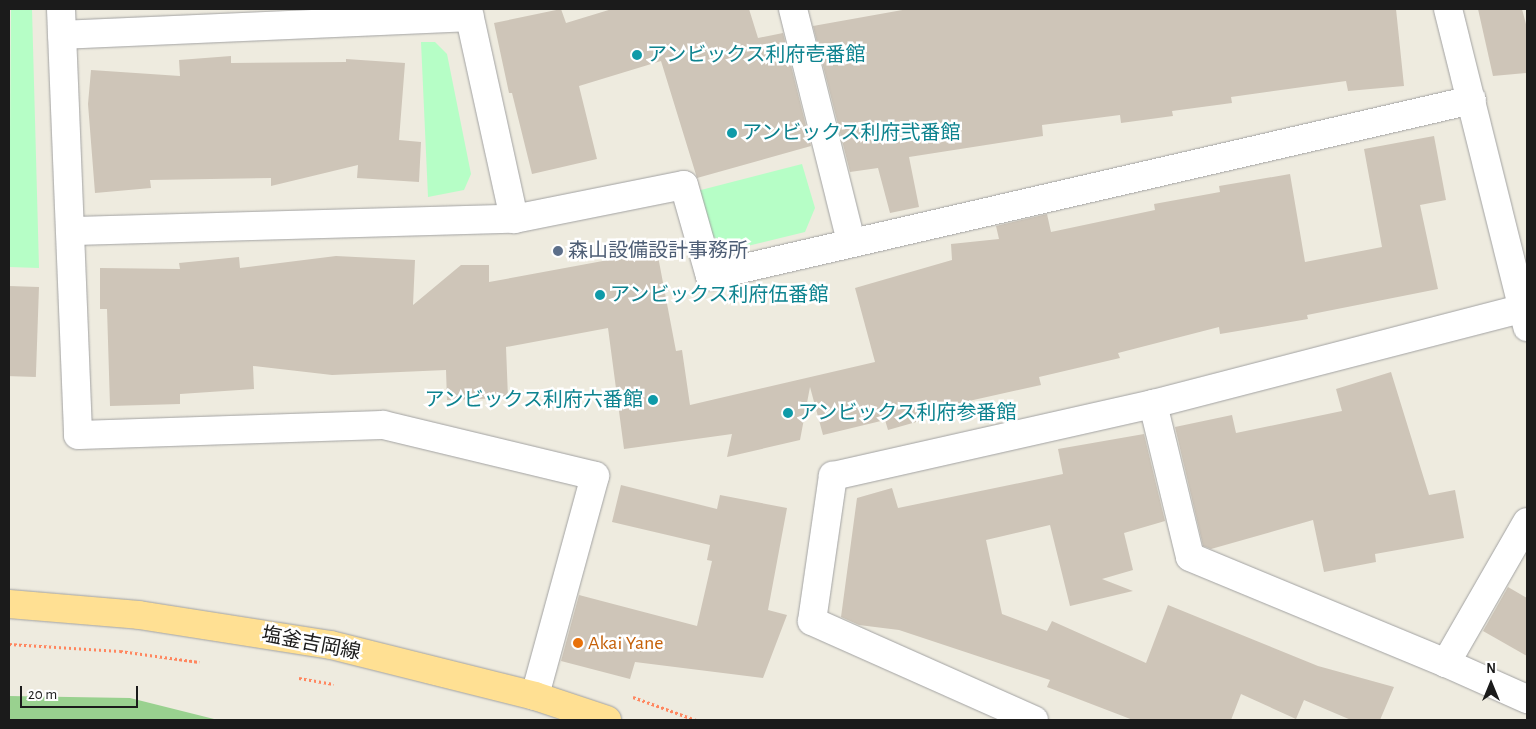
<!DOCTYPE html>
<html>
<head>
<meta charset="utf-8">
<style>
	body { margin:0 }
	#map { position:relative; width:1536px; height:729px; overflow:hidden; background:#eeebdf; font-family:"Alegreya Sans","Noto Sans JP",sans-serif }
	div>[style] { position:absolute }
	.forest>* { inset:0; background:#99d18f }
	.park>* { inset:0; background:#b6fec6 }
	.building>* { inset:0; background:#cec5b8; transform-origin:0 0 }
	.path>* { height:3px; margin-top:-1.5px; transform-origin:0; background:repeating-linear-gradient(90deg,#ff865f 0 2.5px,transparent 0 5px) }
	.roads { filter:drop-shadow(0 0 1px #a2a2a2) drop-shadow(0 0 1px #a2a2a2) }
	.minor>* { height:28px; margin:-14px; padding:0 14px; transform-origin:14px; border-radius:14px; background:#fff }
	.major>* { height:28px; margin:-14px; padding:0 14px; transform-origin:14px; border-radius:14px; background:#ffe093 }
	.dots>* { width:14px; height:14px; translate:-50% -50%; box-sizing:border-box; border:2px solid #fff; border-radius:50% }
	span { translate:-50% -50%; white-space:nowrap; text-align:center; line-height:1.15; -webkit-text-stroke:5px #fff; paint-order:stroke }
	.culture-label { font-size:20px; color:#0d838f }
	.left { translate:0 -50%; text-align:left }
	.right { translate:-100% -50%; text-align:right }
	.service-label { font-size:20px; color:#4e5e75 }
	.food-label { font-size:20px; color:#c56008 }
	.street-label { font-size:20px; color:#1b1b1b }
	.frame { position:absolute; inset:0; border:10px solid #1b1b1b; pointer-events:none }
	.north { position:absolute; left:1466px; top:659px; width:50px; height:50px; -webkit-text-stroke:4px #fff; paint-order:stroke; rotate:0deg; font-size:14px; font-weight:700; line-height:20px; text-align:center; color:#1b1b1b }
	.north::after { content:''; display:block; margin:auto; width:18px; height:22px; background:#1b1b1b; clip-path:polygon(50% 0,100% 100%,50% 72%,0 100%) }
	.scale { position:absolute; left:20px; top:686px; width:118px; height:22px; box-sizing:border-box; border:2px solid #1b1b1b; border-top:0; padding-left:6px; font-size:15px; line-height:18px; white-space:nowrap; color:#1b1b1b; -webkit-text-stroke:4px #fff; paint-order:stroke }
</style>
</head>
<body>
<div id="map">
	<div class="forest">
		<i style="clip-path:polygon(9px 696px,130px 698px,218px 720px,9px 720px)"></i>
	</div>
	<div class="park">
		<i style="clip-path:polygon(11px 9px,32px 9px,39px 268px,9px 267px)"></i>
		<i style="clip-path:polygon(421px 42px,435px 42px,447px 54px,471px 174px,464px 190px,428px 197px)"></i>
		<i style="clip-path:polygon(802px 164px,815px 208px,805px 232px,735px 249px,707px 233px,697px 191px)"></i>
	</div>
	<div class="building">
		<i style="clip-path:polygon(561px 9px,566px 23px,612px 9px,749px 9px,758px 38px,783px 33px,811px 146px,697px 178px,661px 61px,579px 86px,597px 159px,532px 174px,512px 93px,509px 93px,494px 23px)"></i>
		<i style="clip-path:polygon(908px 9px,1396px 9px,1404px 86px,1348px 91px,1346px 81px,1231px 97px,1232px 103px,1172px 111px,1173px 116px,1121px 123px,1120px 115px,1042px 125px,1043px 136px,909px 157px,919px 207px,890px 213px,878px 168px,850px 172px,813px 26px)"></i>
		<i style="clip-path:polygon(1478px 9px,1522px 9px,1527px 28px,1527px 73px,1493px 76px)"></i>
		<i style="clip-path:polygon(231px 56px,231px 63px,346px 62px,346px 59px,405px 63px,399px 140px,421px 142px,419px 182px,357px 178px,358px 165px,271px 186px,271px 178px,150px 180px,151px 188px,95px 193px,88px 104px,91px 70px,180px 76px,179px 60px)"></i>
		<i style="clip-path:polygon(1434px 136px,1446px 200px,1420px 205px,1438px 289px,1307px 315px,1308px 319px,1220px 334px,1219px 327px,1118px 353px,1120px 358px,1039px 377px,1041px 385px,960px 403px,962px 409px,888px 430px,885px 420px,823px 435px,810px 387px,800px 440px,727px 457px,732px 434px,624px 449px,608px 328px,506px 347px,508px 398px,447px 400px,446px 370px,332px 375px,253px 366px,254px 389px,180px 394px,180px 404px,110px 406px,107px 309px,100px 309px,100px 268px,180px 269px,179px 263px,239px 257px,240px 268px,336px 256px,415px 260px,413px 305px,461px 265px,489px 265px,489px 282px,657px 251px,676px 351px,682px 350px,690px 405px,875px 362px,855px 288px,952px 260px,951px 244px,999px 239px,996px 226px,1047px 214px,1051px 232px,1155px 210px,1154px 204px,1220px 192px,1219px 186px,1290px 174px,1305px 262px,1382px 247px,1364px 149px)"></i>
		<i style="left:9px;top:286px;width:30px;height:90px;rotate:2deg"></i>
		<i style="clip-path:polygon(1391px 372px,1429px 495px,1455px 490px,1464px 538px,1375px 554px,1376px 562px,1324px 572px,1313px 520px,1211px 549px,1203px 546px,1175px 427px,1232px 415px,1236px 433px,1342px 411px,1336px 389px)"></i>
		<i style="clip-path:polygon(1144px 434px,1165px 521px,1124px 533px,1133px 570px,1102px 579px,1133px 591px,1070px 606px,1050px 525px,986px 540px,1002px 614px,1047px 631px,1052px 621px,1146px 663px,1168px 605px,1318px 666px,1394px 687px,1380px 720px,1351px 720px,1304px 700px,1296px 719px,1241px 694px,1231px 720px,1133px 720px,1047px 687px,1050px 680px,899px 630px,859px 625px,841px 617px,857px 498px,892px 488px,898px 508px,1063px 474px,1058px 449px)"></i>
		<i style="clip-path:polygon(621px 485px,717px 509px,720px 495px,787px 508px,768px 610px,787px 615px,763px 678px,635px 662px,630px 679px,561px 661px,579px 595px,697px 626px,712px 561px,707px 560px,710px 545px,612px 522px)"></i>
		<i style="clip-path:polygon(1508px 587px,1527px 598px,1527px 656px,1483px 631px)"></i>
	</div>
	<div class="path">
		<i style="left:9px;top:644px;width:111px;rotate:3.6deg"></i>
		<i style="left:120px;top:651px;width:80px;rotate:7.9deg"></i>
		<i style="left:299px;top:678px;width:35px;rotate:10deg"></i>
		<i style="left:633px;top:697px;width:67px;rotate:20.1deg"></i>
	</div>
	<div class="roads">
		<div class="minor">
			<i style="left:61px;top:9px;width:426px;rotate:87.7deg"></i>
			<i style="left:78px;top:435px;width:305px;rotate:-1.9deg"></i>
			<i style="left:383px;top:425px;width:218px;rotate:13.5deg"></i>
			<i style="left:595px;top:476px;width:228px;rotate:105.3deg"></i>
			<i style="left:468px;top:9px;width:215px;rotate:77.6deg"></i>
			<i style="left:514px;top:219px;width:173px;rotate:-11.3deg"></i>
			<i style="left:684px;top:185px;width:95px;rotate:74.1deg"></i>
			<i style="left:710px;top:276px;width:782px;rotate:-13.01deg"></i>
			<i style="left:793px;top:9px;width:239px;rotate:76deg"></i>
			<i style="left:1448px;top:9px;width:328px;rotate:76deg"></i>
			<i style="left:62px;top:35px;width:408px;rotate:-2.5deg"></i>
			<i style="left:71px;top:231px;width:443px;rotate:-1.6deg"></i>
			<i style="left:1153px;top:404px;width:157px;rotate:76.4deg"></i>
			<i style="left:1190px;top:557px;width:277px;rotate:22.5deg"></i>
			<i style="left:1527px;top:522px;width:163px;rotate:119.9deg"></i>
			<i style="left:1446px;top:663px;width:89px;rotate:24deg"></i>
			<i style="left:1034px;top:720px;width:243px;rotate:-156deg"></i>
			<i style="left:812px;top:621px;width:147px;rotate:-81.8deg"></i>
			<i style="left:833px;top:476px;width:328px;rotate:-12.7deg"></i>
			<i style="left:1153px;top:404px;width:386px;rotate:-14.5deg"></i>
		</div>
		<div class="major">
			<i style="left:9px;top:604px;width:130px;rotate:4.8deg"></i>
			<i style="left:139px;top:615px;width:194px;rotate:8.9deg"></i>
			<i style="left:331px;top:645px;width:210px;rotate:14deg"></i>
			<i style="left:535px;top:696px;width:76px;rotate:18.4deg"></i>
		</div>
	</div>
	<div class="dots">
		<i style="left:637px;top:55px;background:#0f9aa8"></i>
		<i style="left:732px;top:133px;background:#0f9aa8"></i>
		<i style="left:558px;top:251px;background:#5c6f8a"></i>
		<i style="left:600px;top:295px;background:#0f9aa8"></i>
		<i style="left:653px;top:400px;background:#0f9aa8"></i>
		<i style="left:788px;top:413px;background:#0f9aa8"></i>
		<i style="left:578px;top:643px;background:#e8710a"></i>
	</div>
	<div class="culture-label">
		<span class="left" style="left:647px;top:55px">アンビックス利府壱番館</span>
		<span class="left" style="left:742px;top:133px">アンビックス利府弐番館</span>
		<span class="left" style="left:610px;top:295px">アンビックス利府伍番館</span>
		<span class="right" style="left:643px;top:400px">アンビックス利府六番館</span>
		<span class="left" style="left:798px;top:413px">アンビックス利府参番館</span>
	</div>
	<div class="service-label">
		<span class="left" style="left:568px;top:251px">森山設備設計事務所</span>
	</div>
	<div class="food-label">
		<span class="left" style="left:588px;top:643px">Akai Yane</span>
	</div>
	<div class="street-label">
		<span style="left:311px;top:644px;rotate:11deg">塩釜吉岡線</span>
	</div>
	<div class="frame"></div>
	<div class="north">N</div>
	<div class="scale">20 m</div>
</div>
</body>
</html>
